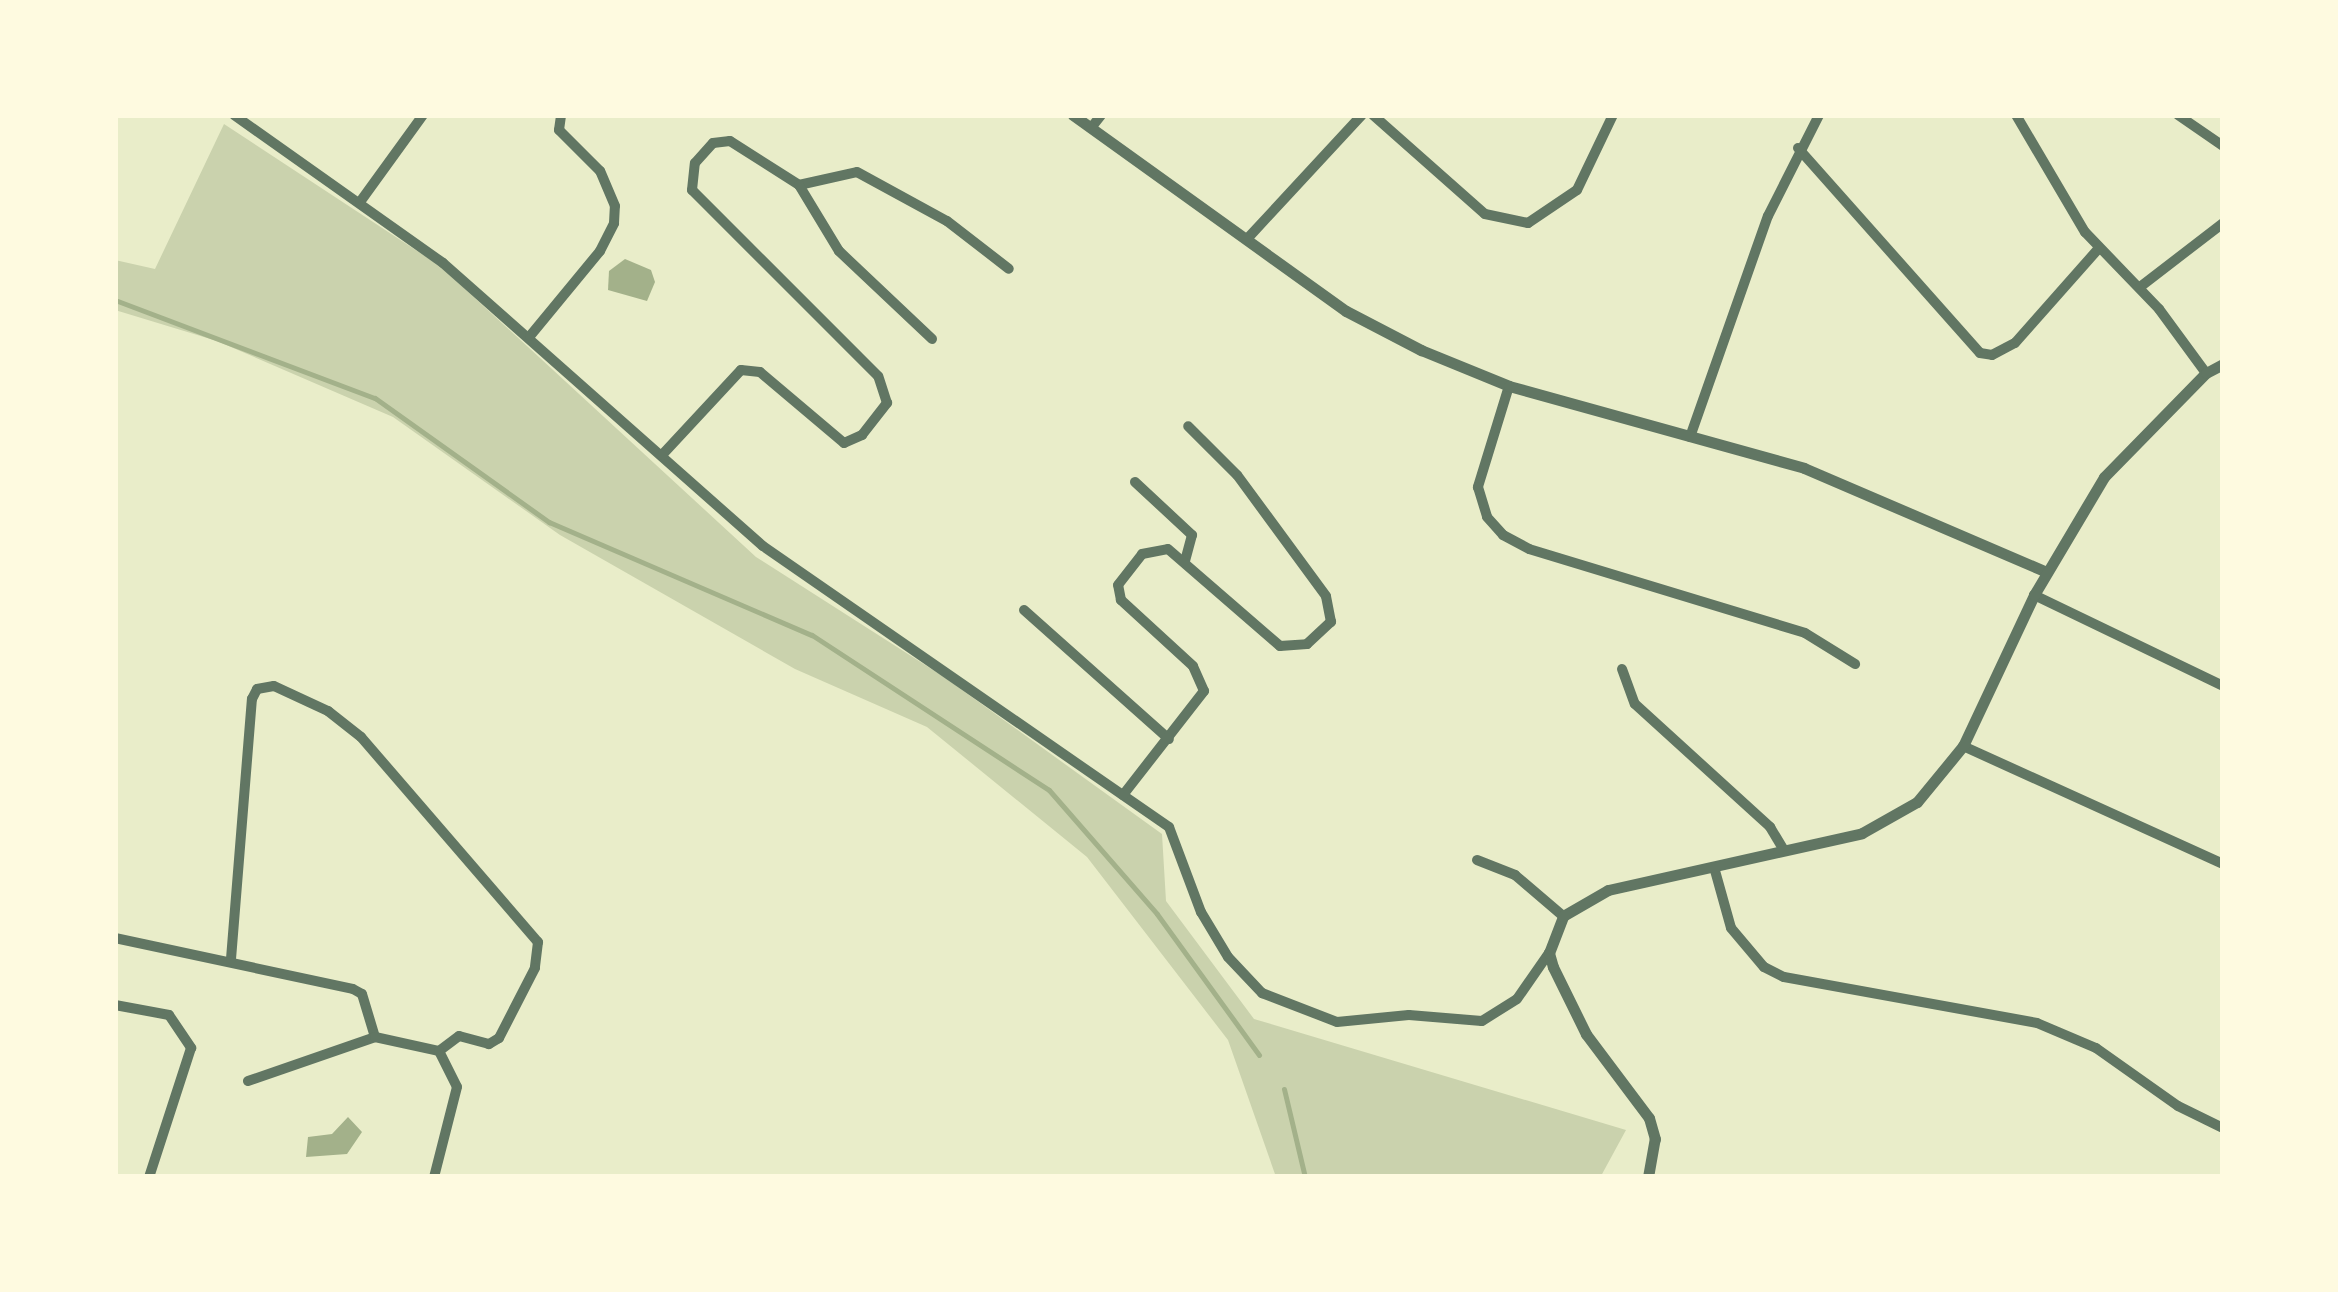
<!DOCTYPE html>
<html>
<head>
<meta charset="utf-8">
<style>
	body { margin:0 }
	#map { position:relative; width:2338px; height:1292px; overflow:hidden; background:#e9edc9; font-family:Commissioner,sans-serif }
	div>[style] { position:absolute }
	.green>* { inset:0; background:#cad2ad }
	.water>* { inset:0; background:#a3b18a }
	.stream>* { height:5px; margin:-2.5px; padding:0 2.5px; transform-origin:2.5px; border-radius:2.5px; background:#a3b18a }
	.minor>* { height:10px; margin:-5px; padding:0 5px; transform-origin:5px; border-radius:5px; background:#617663 }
	.tertiary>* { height:11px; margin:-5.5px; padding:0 5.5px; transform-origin:5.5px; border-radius:5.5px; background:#617663 }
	span { translate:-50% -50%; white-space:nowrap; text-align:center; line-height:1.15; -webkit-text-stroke:8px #fefae0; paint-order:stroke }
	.frame { position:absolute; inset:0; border:118px solid #fefae0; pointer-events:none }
</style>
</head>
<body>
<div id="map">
	<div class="green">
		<i style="clip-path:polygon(224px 124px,440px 266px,756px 557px,944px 677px,1162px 834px,1166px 901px,1254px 1019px,1626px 1130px,1601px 1176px,1276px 1177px,1228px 1040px,1087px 857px,927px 727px,795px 669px,560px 535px,393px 417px,217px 341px,115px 310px,115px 260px,155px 269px)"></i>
	</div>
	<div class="water">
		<i style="clip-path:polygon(625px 259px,651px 270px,655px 282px,647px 301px,608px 290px,609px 271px)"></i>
		<i style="clip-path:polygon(348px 1117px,362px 1132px,347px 1154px,306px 1157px,308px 1137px,332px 1134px)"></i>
	</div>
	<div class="stream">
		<i style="left:115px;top:300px;width:278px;rotate:20.7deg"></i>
		<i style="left:375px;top:398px;width:214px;rotate:35.5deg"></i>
		<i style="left:549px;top:522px;width:286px;rotate:23.3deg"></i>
		<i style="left:812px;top:635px;width:283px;rotate:33.2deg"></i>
		<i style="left:1049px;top:790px;width:164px;rotate:48.9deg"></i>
		<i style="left:1157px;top:914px;width:174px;rotate:54.1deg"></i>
		<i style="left:1284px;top:1089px;width:90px;rotate:76.6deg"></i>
	</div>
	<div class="minor">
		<i style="left:234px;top:115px;width:256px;rotate:35.3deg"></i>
		<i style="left:443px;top:263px;width:427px;rotate:41.5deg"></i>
		<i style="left:763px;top:546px;width:494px;rotate:34.7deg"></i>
		<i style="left:1169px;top:827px;width:91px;rotate:69.4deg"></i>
		<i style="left:1201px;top:912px;width:52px;rotate:59deg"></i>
		<i style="left:1228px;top:957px;width:50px;rotate:46.6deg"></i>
		<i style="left:1262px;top:993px;width:80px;rotate:21.1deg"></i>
		<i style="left:1337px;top:1022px;width:72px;rotate:-5.6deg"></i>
		<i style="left:1409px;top:1015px;width:73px;rotate:4.7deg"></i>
		<i style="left:1482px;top:1021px;width:41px;rotate:-32.2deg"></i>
		<i style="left:1517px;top:999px;width:56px;rotate:-55.2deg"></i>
		<i style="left:1373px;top:115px;width:149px;rotate:41.5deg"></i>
		<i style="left:1485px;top:214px;width:44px;rotate:11.8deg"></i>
		<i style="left:1528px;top:223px;width:59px;rotate:-34deg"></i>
		<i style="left:1577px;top:190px;width:83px;rotate:-64.4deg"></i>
		<i style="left:2016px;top:115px;width:136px;rotate:59.5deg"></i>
		<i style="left:2085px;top:232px;width:107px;rotate:46.1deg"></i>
		<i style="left:2159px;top:309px;width:79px;rotate:53.7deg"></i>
		<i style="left:2178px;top:115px;width:55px;rotate:34.6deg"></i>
		<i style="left:1091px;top:128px;width:16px;rotate:-52deg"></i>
		<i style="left:1798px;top:148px;width:274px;rotate:48.4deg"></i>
		<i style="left:1980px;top:353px;width:12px;rotate:9deg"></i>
		<i style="left:1992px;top:355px;width:26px;rotate:-28deg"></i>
		<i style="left:2015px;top:343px;width:127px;rotate:-48.5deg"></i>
		<i style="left:799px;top:185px;width:59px;rotate:-12.6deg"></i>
		<i style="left:857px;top:172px;width:102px;rotate:28.6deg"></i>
		<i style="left:947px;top:221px;width:78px;rotate:37.7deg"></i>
		<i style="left:360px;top:202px;width:107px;rotate:-54.1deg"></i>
		<i style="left:1247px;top:239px;width:169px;rotate:-47.2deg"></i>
		<i style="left:2140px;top:287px;width:105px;rotate:-37.6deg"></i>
		<i style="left:530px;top:336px;width:110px;rotate:-50.5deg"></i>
		<i style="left:600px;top:251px;width:31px;rotate:-63deg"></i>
		<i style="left:614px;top:223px;width:17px;rotate:-87deg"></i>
		<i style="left:615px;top:206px;width:38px;rotate:-113deg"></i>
		<i style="left:600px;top:171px;width:58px;rotate:-135deg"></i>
		<i style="left:559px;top:130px;width:15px;rotate:-82deg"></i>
		<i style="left:1509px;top:386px;width:106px;rotate:107.1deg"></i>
		<i style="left:1478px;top:487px;width:31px;rotate:73deg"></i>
		<i style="left:1487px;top:517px;width:24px;rotate:48deg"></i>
		<i style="left:1503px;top:535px;width:30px;rotate:28deg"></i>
		<i style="left:1529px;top:549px;width:288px;rotate:16.9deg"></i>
		<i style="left:1805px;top:633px;width:59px;rotate:31.8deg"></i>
		<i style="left:1690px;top:437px;width:234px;rotate:-70.6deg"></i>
		<i style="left:1768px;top:216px;width:113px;rotate:-63.2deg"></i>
		<i style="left:662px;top:455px;width:116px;rotate:-47.1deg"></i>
		<i style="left:741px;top:370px;width:19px;rotate:6deg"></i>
		<i style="left:760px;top:372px;width:110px;rotate:40.2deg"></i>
		<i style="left:844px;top:443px;width:20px;rotate:-24deg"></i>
		<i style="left:862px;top:435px;width:41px;rotate:-52deg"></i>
		<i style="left:887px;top:403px;width:28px;rotate:-108deg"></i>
		<i style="left:878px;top:376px;width:263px;rotate:-135deg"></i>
		<i style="left:692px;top:190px;width:27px;rotate:-84deg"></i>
		<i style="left:695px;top:163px;width:27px;rotate:-48deg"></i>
		<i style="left:713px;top:143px;width:17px;rotate:-7deg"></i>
		<i style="left:730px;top:141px;width:82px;rotate:32.5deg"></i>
		<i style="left:799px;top:185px;width:77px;rotate:58.8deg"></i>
		<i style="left:839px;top:251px;width:128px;rotate:43.4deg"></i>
		<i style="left:1135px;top:482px;width:78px;rotate:42.9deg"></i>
		<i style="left:1192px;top:535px;width:27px;rotate:105deg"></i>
		<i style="left:2034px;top:595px;width:210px;rotate:25.7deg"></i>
		<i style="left:1024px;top:610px;width:194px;rotate:41.7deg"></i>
		<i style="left:1622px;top:669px;width:37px;rotate:70deg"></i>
		<i style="left:1635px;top:704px;width:183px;rotate:42.3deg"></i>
		<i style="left:1770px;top:827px;width:27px;rotate:59deg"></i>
		<i style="left:1963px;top:746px;width:286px;rotate:24.4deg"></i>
		<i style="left:1123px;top:795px;width:132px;rotate:-52.1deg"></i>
		<i style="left:1204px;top:691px;width:27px;rotate:-114deg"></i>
		<i style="left:1193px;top:666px;width:98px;rotate:-137.5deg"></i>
		<i style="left:1121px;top:600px;width:15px;rotate:-101deg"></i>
		<i style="left:1118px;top:585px;width:39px;rotate:-52deg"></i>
		<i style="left:1142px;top:554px;width:26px;rotate:-11deg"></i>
		<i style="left:1168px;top:549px;width:148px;rotate:40.9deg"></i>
		<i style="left:1280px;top:646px;width:27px;rotate:-4deg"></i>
		<i style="left:1307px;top:644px;width:33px;rotate:-43deg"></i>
		<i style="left:1331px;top:622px;width:26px;rotate:-101deg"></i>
		<i style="left:1326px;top:596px;width:150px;rotate:-126.3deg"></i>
		<i style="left:1237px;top:475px;width:69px;rotate:-135deg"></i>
		<i style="left:1477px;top:860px;width:41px;rotate:21.5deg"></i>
		<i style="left:1515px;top:875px;width:63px;rotate:40.5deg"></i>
		<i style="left:1714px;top:867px;width:63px;rotate:74.4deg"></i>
		<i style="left:1731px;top:928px;width:51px;rotate:49.8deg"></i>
		<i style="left:1764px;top:967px;width:22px;rotate:27deg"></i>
		<i style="left:1784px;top:977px;width:257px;rotate:10.3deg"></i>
		<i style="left:2037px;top:1023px;width:64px;rotate:23deg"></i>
		<i style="left:2096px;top:1048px;width:100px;rotate:35.3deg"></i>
		<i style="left:2178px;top:1106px;width:50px;rotate:26.1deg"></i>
		<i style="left:115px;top:938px;width:243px;rotate:12.1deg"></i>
		<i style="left:353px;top:989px;width:10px;rotate:29deg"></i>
		<i style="left:362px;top:994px;width:45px;rotate:73.2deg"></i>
		<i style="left:231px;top:959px;width:261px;rotate:-85.4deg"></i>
		<i style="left:252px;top:699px;width:11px;rotate:-63deg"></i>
		<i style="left:257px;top:689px;width:17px;rotate:-10deg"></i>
		<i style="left:274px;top:686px;width:60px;rotate:24.8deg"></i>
		<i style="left:328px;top:711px;width:42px;rotate:38.2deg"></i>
		<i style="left:361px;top:737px;width:271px;rotate:49.2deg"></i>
		<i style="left:538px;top:942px;width:26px;rotate:97deg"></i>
		<i style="left:535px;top:968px;width:79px;rotate:117.2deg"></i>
		<i style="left:499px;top:1038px;width:12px;rotate:149deg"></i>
		<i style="left:489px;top:1044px;width:31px;rotate:-165deg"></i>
		<i style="left:459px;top:1036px;width:25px;rotate:143deg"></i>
		<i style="left:115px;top:1005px;width:55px;rotate:10.5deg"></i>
		<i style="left:169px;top:1015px;width:40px;rotate:56deg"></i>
		<i style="left:191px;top:1048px;width:136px;rotate:108deg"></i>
		<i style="left:248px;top:1081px;width:134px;rotate:-19.1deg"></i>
		<i style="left:375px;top:1037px;width:66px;rotate:12.3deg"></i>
		<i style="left:439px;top:1051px;width:40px;rotate:63.4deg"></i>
		<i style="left:457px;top:1087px;width:93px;rotate:104.3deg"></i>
	</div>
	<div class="tertiary">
		<i style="left:1073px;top:115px;width:336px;rotate:35.7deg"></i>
		<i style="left:1346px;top:311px;width:85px;rotate:27.5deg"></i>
		<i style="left:1421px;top:350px;width:95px;rotate:22.2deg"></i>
		<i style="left:1509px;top:386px;width:306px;rotate:15.5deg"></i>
		<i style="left:1804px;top:468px;width:264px;rotate:23.2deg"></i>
		<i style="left:1648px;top:1177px;width:39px;rotate:-80deg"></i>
		<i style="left:1655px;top:1139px;width:22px;rotate:-106deg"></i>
		<i style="left:1649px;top:1118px;width:105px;rotate:-126.9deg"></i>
		<i style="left:1586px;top:1034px;width:75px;rotate:-116.2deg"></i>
		<i style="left:1553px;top:967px;width:15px;rotate:-106deg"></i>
		<i style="left:1549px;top:953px;width:40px;rotate:-69deg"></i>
		<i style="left:1563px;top:916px;width:52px;rotate:-30deg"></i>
		<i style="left:1608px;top:890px;width:260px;rotate:-12.6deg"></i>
		<i style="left:1862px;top:833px;width:63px;rotate:-29.4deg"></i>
		<i style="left:1917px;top:802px;width:72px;rotate:-50.6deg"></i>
		<i style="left:1963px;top:746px;width:167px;rotate:-64.8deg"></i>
		<i style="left:2034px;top:595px;width:137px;rotate:-59.3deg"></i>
		<i style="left:2104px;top:477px;width:146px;rotate:-45.6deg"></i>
		<i style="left:2206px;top:373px;width:19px;rotate:-28deg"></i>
	</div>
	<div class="frame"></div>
</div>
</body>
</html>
